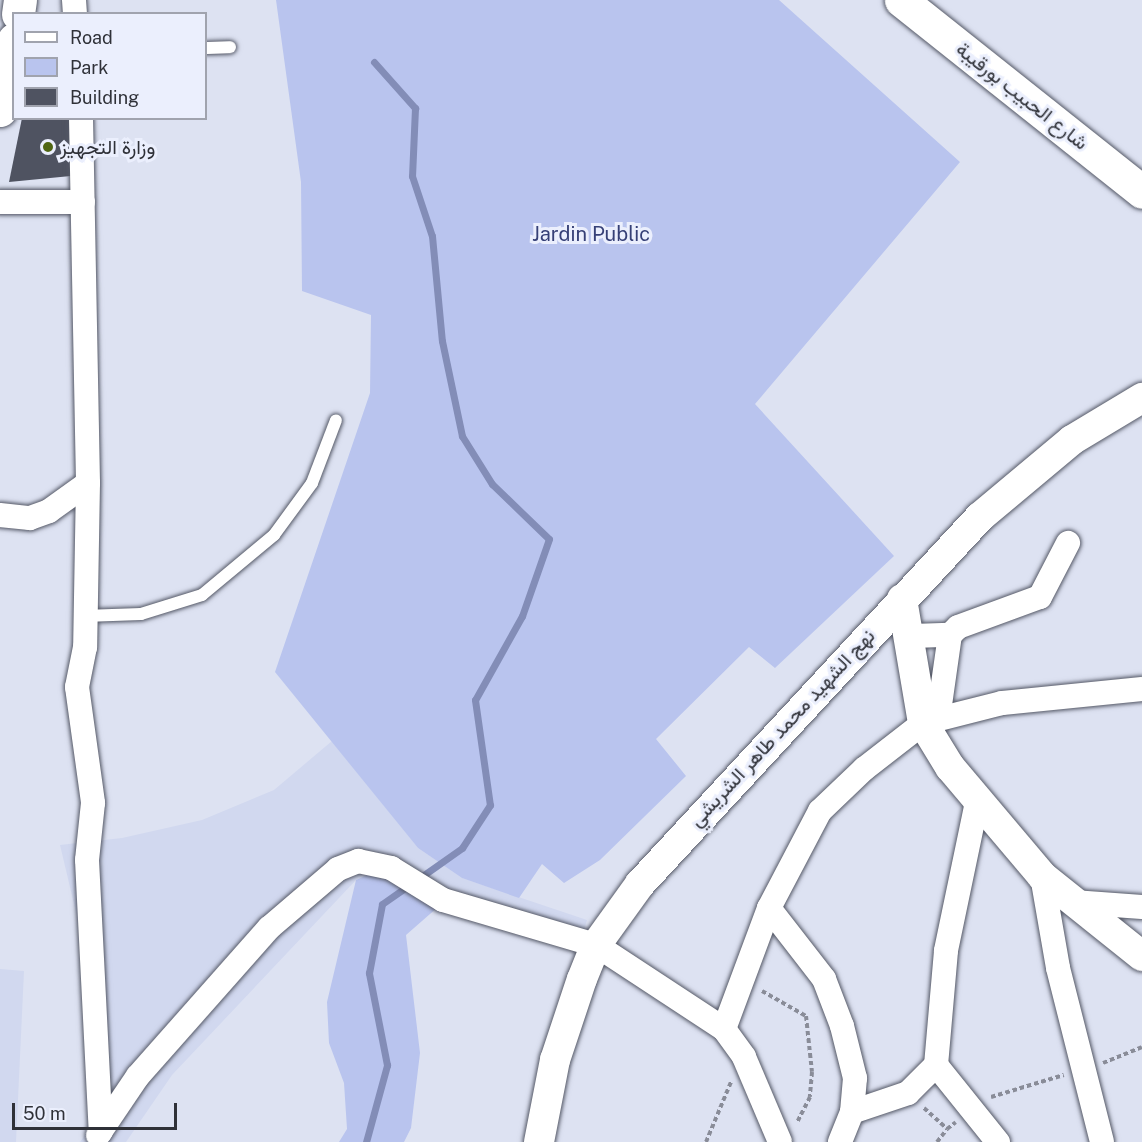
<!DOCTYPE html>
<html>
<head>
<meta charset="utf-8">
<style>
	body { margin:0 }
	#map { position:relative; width:1142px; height:1142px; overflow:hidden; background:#dde2f2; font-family:"Public Sans",Vazirmatn,sans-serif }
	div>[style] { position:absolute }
	.built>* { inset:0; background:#d1d8ef }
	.green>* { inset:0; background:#b9c4ee }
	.stream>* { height:7px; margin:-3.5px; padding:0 3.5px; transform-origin:3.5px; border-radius:3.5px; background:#838db7 }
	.building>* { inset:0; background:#4f5361 }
	.path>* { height:4px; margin-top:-2px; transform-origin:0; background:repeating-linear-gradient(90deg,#898c98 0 4.5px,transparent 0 7.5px) }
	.roads { filter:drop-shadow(0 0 2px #545866) drop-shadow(0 0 2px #545866) }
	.service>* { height:12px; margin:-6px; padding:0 6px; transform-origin:6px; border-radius:6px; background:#fff }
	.minor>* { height:24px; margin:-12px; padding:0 12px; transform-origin:12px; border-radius:12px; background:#fff }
	.tertiary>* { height:30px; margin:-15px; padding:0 15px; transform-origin:15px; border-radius:15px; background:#fff }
	.primary>* { height:33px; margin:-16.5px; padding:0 16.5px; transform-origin:16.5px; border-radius:16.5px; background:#fff }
	.dots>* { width:16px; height:16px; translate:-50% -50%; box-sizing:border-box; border:3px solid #ebeffd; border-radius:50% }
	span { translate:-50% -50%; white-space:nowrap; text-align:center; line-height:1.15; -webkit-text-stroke:6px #ebeffd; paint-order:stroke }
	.street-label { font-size:20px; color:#2f3138 }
	.poi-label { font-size:20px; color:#2f3138 }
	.left { translate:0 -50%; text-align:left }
	.park-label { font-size:20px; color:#364077 }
	.legend { position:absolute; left:12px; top:12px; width:195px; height:108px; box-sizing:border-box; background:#ebeffd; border:2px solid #a0a3ae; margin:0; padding:8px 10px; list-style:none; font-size:18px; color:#2f3138 }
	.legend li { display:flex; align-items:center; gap:12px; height:30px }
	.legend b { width:30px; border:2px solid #a0a3ae }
	.scale { position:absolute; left:12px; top:1103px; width:165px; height:27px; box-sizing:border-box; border:3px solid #2f3138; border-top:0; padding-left:8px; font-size:18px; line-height:21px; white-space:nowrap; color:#2f3138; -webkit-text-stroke:4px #ebeffd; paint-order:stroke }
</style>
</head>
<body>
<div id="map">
	<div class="built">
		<i style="clip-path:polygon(332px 741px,418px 848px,462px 878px,587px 920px,579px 949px,374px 873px,356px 880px,172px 1075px,126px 1142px,80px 1142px,97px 1118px,93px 984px,60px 845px,122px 838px,202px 820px,274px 790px)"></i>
		<i style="clip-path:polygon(0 969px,24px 971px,16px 1142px,0 1142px)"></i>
	</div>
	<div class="green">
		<i style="clip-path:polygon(276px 0,779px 0,960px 162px,755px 404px,894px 556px,775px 668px,749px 647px,656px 739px,686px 776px,600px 860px,564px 883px,542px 864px,519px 898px,462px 878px,418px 848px,275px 672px,370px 393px,371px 315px,302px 291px,301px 182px)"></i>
		<i style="clip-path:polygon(374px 872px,438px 907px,406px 935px,420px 1053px,411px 1128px,404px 1142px,339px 1142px,347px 1129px,344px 1083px,329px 1043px,327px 1002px,356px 880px)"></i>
	</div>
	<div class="stream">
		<i style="left:374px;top:62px;width:62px;rotate:48.3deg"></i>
		<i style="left:415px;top:108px;width:68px;rotate:92.5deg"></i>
		<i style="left:412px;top:176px;width:63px;rotate:71.6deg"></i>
		<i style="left:432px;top:236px;width:105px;rotate:84.6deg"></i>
		<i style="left:442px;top:341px;width:97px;rotate:78.1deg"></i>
		<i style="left:462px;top:436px;width:57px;rotate:58deg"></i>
		<i style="left:492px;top:484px;width:79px;rotate:44deg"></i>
		<i style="left:549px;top:539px;width:82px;rotate:109.3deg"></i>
		<i style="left:522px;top:616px;width:96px;rotate:119.2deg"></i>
		<i style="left:475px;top:700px;width:106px;rotate:81.9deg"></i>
		<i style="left:490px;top:805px;width:51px;rotate:123.1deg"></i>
		<i style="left:462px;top:848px;width:54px;rotate:144.8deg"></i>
		<i style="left:366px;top:1142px;width:80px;rotate:-74.7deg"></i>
		<i style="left:387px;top:1065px;width:94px;rotate:-101.1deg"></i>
		<i style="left:369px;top:973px;width:70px;rotate:-79.3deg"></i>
		<i style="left:382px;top:904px;width:32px;rotate:-35deg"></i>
	</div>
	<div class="building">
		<i style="clip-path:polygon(22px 118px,80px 118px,81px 175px,9px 182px)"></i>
	</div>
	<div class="path">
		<i style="left:762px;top:991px;width:51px;rotate:29.6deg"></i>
		<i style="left:806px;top:1016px;width:56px;rotate:83.9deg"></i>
		<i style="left:812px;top:1072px;width:25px;rotate:95deg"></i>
		<i style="left:810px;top:1097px;width:28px;rotate:117deg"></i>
		<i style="left:1103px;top:1063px;width:42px;rotate:-22.3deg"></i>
		<i style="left:991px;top:1097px;width:76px;rotate:-16.8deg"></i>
		<i style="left:924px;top:1108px;width:31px;rotate:42deg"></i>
		<i style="left:947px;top:1129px;width:11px;rotate:-38deg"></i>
		<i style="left:706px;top:1142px;width:65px;rotate:-67.4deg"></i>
		<i style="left:937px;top:1142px;width:16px;rotate:-52deg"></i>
	</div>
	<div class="roads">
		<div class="service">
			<i style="left:206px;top:48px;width:24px;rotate:-2deg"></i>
			<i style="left:84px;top:616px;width:57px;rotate:-2deg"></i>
			<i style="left:141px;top:614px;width:64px;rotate:-17.3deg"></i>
			<i style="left:202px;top:595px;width:94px;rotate:-39.8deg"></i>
			<i style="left:274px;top:535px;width:64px;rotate:-53.8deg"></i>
			<i style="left:312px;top:483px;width:67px;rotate:-69.1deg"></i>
		</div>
		<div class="minor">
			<i style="left:74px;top:0;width:14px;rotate:86deg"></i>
			<i style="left:81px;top:118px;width:365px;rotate:88.9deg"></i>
			<i style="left:88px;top:483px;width:164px;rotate:91deg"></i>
			<i style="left:85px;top:647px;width:41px;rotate:101.3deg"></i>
			<i style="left:77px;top:687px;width:117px;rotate:82.1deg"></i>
			<i style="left:93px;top:803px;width:57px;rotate:96deg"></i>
			<i style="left:87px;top:860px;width:272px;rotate:87.1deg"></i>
			<i style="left:0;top:202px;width:83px"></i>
			<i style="left:0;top:515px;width:30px;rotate:6deg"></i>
			<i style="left:30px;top:518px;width:20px;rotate:-20deg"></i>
			<i style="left:49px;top:511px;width:48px;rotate:-35.7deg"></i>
			<i style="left:912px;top:636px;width:38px;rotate:-2deg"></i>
			<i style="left:938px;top:719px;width:85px;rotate:-81.9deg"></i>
			<i style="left:950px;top:635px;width:11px;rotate:-45deg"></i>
			<i style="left:958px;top:627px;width:87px;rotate:-20.1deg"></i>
			<i style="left:1040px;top:597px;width:61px;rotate:-62.6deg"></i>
			<i style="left:977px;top:802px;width:152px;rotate:101.8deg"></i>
			<i style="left:946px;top:951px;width:114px;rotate:95deg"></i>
			<i style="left:936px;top:1065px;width:99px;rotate:51.2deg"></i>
			<i style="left:1042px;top:876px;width:93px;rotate:80.1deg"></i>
			<i style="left:1058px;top:968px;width:179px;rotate:75.8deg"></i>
			<i style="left:1073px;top:902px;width:69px;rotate:4.1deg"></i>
			<i style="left:769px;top:908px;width:90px;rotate:52.2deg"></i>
			<i style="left:824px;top:979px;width:50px;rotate:69deg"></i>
			<i style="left:842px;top:1026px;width:54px;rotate:76deg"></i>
			<i style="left:855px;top:1078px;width:34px;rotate:95deg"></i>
			<i style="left:852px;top:1112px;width:32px;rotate:112deg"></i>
			<i style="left:724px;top:1029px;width:129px;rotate:-69.6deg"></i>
			<i style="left:769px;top:908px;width:110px;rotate:-62.3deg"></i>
			<i style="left:820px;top:811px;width:61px;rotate:-43.7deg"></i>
			<i style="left:864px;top:769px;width:75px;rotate:-37.9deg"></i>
			<i style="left:923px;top:723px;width:81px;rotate:-14.2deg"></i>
			<i style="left:1002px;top:703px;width:141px;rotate:-5.7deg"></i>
			<i style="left:852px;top:1112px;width:59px;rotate:-18.7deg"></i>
			<i style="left:908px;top:1093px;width:40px;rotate:-45deg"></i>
			<i style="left:98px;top:1135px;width:71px;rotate:-55.9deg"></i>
			<i style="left:138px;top:1076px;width:198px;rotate:-48.5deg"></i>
			<i style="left:269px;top:928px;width:91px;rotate:-40.5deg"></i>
			<i style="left:338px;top:869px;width:22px;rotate:-22deg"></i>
			<i style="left:358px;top:861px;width:34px;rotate:12deg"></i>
			<i style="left:391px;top:868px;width:61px;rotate:31.6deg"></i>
			<i style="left:443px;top:900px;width:159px;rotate:16.4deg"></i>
			<i style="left:596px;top:945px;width:153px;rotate:33.3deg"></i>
			<i style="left:724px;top:1029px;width:34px;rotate:54deg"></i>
			<i style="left:744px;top:1057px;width:92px;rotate:67deg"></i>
		</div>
		<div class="tertiary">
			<i style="left:902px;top:599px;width:126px;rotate:80.4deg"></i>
			<i style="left:923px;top:723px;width:52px;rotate:58.5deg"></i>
			<i style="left:950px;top:767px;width:143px;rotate:49.8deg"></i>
			<i style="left:1042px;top:876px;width:128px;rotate:38.7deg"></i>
			<i style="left:539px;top:1142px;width:84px;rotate:-79deg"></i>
			<i style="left:555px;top:1060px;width:85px;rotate:-71.6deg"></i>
			<i style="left:582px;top:979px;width:37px;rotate:-68deg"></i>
			<i style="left:596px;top:945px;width:75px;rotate:-54.2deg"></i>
			<i style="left:640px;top:884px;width:500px;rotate:-47.19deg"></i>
			<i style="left:980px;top:517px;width:120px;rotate:-39.9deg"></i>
			<i style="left:1072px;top:440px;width:82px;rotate:-31deg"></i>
		</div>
		<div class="primary">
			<i style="left:901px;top:0;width:308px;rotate:38.5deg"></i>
			<i style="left:18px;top:14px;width:14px;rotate:-82deg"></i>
			<i style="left:0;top:110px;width:72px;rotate:-78.8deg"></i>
		</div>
	</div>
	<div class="dots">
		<i style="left:48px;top:147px;background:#506613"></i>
	</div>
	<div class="street-label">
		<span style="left:1022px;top:96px;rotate:38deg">شارع الحبيب بورقيبة</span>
		<span style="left:782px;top:728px;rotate:-47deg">نهج الشهيد محمد طاهر الشريشي</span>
	</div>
	<div class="poi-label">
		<span class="left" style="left:60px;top:147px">وزارة التجهيز</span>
	</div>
	<div class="park-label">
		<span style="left:591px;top:234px">Jardin Public</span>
	</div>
	<ul class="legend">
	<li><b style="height:8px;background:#fff"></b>Road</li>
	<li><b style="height:16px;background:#b9c4ee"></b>Park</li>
	<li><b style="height:16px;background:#4f5361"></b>Building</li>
	</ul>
	<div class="scale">50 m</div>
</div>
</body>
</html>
